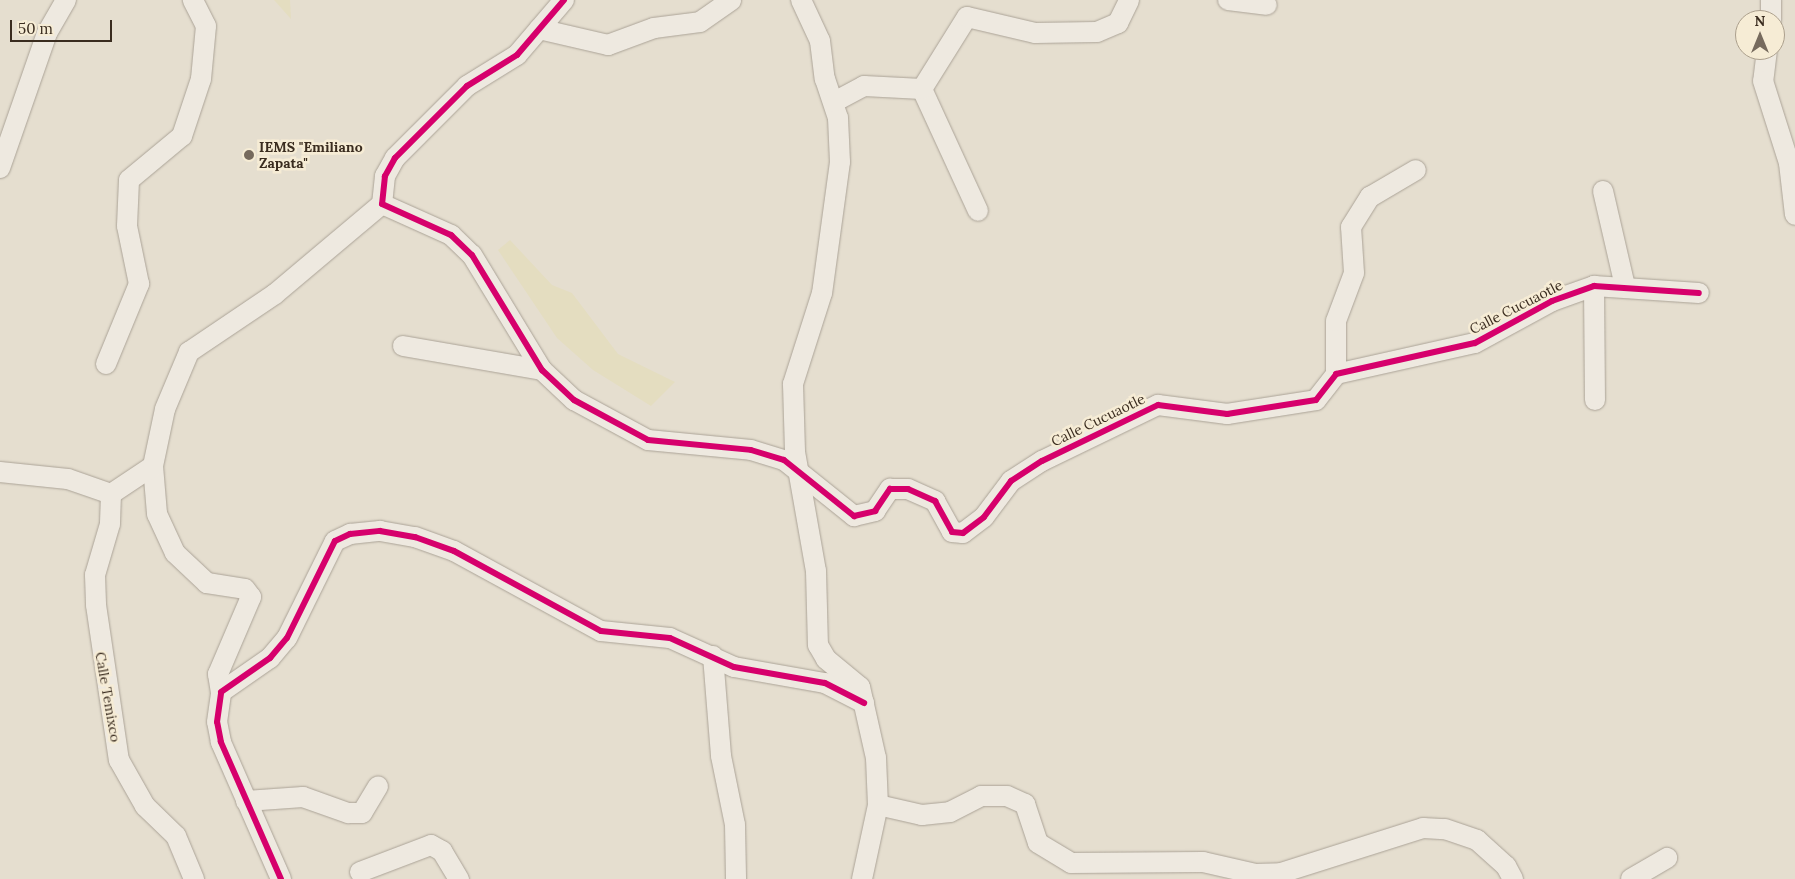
<!DOCTYPE html>
<html>
<head>
<meta charset="utf-8">
<style>
	body { margin:0 }
	#map { position:relative; width:1795px; height:879px; overflow:hidden; background:#e5decf; font-family:Lora,serif }
	div>[style] { position:absolute }
	.farmland>* { inset:0; background:#e4ddc0 }
	.roads { filter:drop-shadow(0 0 1px #aba397) drop-shadow(0 0 1px #aba397) }
	.minor>* { height:20px; margin:-10px; padding:0 10px; transform-origin:10px; border-radius:10px; background:#eee9e0 }
	.cycleway>* { height:6px; margin:-3px; padding:0 3px; transform-origin:3px; border-radius:3px; background:#d6006c }
	.dots>* { width:14px; height:14px; translate:-50% -50%; box-sizing:border-box; border:2px solid #f6ecd5; border-radius:50% }
	span { translate:-50% -50%; white-space:nowrap; text-align:center; line-height:1.15; -webkit-text-stroke:5px #f6ecd5; paint-order:stroke }
	.poi-label { font-size:14px; color:#3a2c1f; font-weight:700 }
	.left { translate:0 -50%; text-align:left }
	.street-label { font-size:14px; color:#3a2c1f }
	.north { position:absolute; left:1735px; top:10px; width:50px; height:50px; box-sizing:border-box; background:#f6ecd5; border:1px solid #ab9f8c; border-radius:50%; rotate:0deg; font-size:14px; font-weight:700; line-height:20px; text-align:center; color:#3a2c1f }
	.north::after { content:''; display:block; margin:auto; width:18px; height:22px; background:#766a5d; clip-path:polygon(50% 0,100% 100%,50% 72%,0 100%) }
	.scale { position:absolute; left:10px; top:20px; width:102px; height:22px; box-sizing:border-box; border:2px solid #3a2c1f; border-top:0; padding-left:6px; font-size:15px; line-height:18px; white-space:nowrap; color:#3a2c1f; -webkit-text-stroke:4px #f6ecd5; paint-order:stroke }
</style>
</head>
<body>
<div id="map">
	<div class="farmland">
		<i style="clip-path:polygon(274px 0,290px 0,291px 19px)"></i>
		<i style="clip-path:polygon(510px 240px,552px 285px,572px 293px,618px 354px,675px 382px,651px 406px,593px 370px,557px 338px,498px 250px)"></i>
	</div>
	<div class="roads">
		<div class="minor">
			<i style="left:564px;top:0;width:72px;rotate:130.5deg"></i>
			<i style="left:517px;top:55px;width:59px;rotate:148.2deg"></i>
			<i style="left:467px;top:86px;width:102px;rotate:135deg"></i>
			<i style="left:395px;top:158px;width:21px;rotate:119deg"></i>
			<i style="left:385px;top:176px;width:28px;rotate:96deg"></i>
			<i style="left:382px;top:204px;width:76px;rotate:24.2deg"></i>
			<i style="left:451px;top:235px;width:29px;rotate:44deg"></i>
			<i style="left:472px;top:255px;width:135px;rotate:58.7deg"></i>
			<i style="left:542px;top:370px;width:44px;rotate:43.2deg"></i>
			<i style="left:574px;top:400px;width:84px;rotate:28.4deg"></i>
			<i style="left:648px;top:440px;width:103px;rotate:5.5deg"></i>
			<i style="left:751px;top:450px;width:34px;rotate:17deg"></i>
			<i style="left:784px;top:460px;width:90px;rotate:38.7deg"></i>
			<i style="left:854px;top:516px;width:22px;rotate:-13deg"></i>
			<i style="left:875px;top:511px;width:27px;rotate:-56deg"></i>
			<i style="left:890px;top:489px;width:18px"></i>
			<i style="left:908px;top:489px;width:30px;rotate:24deg"></i>
			<i style="left:935px;top:501px;width:35px;rotate:61deg"></i>
			<i style="left:952px;top:532px;width:11px;rotate:5deg"></i>
			<i style="left:963px;top:533px;width:26px;rotate:-37deg"></i>
			<i style="left:984px;top:517px;width:45px;rotate:-53.1deg"></i>
			<i style="left:1011px;top:481px;width:37px;rotate:-33deg"></i>
			<i style="left:1042px;top:461px;width:129px;rotate:-25.8deg"></i>
			<i style="left:1158px;top:405px;width:70px;rotate:7.4deg"></i>
			<i style="left:1227px;top:414px;width:90px;rotate:-8.9deg"></i>
			<i style="left:1316px;top:400px;width:33px;rotate:-52deg"></i>
			<i style="left:1336px;top:374px;width:142px;rotate:-12.6deg"></i>
			<i style="left:1475px;top:343px;width:88px;rotate:-28.6deg"></i>
			<i style="left:1552px;top:301px;width:45px;rotate:-19.7deg"></i>
			<i style="left:1594px;top:286px;width:105px;rotate:3.8deg"></i>
			<i style="left:801px;top:0;width:45px;rotate:65.1deg"></i>
			<i style="left:820px;top:41px;width:38px;rotate:83deg"></i>
			<i style="left:825px;top:79px;width:41px;rotate:71.6deg"></i>
			<i style="left:838px;top:118px;width:44px;rotate:87.4deg"></i>
			<i style="left:840px;top:162px;width:132px;rotate:97.8deg"></i>
			<i style="left:822px;top:293px;width:96px;rotate:107.7deg"></i>
			<i style="left:793px;top:384px;width:68px;rotate:88.3deg"></i>
			<i style="left:795px;top:452px;width:121px;rotate:80deg"></i>
			<i style="left:816px;top:571px;width:74px;rotate:88.5deg"></i>
			<i style="left:818px;top:645px;width:16px;rotate:60deg"></i>
			<i style="left:826px;top:659px;width:44px;rotate:39.5deg"></i>
			<i style="left:860px;top:687px;width:73px;rotate:77.3deg"></i>
			<i style="left:876px;top:758px;width:47px;rotate:87.6deg"></i>
			<i style="left:878px;top:805px;width:76px;rotate:102.2deg"></i>
			<i style="left:1228px;top:0;width:39px;rotate:7deg"></i>
			<i style="left:1771px;top:0;width:20px;rotate:90deg"></i>
			<i style="left:539px;top:29px;width:71px;rotate:13.1deg"></i>
			<i style="left:608px;top:45px;width:49px;rotate:-20.3deg"></i>
			<i style="left:654px;top:28px;width:46px;rotate:-7.4deg"></i>
			<i style="left:700px;top:22px;width:38px;rotate:-35deg"></i>
			<i style="left:1767px;top:50px;width:31px;rotate:97deg"></i>
			<i style="left:1763px;top:81px;width:86px;rotate:72.4deg"></i>
			<i style="left:1789px;top:163px;width:52px;rotate:83.4deg"></i>
			<i style="left:922px;top:89px;width:134px;rotate:65.3deg"></i>
			<i style="left:834px;top:102px;width:34px;rotate:-28deg"></i>
			<i style="left:864px;top:86px;width:58px;rotate:3deg"></i>
			<i style="left:922px;top:89px;width:85px;rotate:-58deg"></i>
			<i style="left:967px;top:17px;width:70px;rotate:13.2deg"></i>
			<i style="left:1035px;top:33px;width:62px;rotate:-0.9deg"></i>
			<i style="left:1097px;top:32px;width:23px;rotate:-23deg"></i>
			<i style="left:1118px;top:23px;width:25px;rotate:-64deg"></i>
			<i style="left:0;top:168px;width:143px;rotate:-70.8deg"></i>
			<i style="left:47px;top:33px;width:38px;rotate:-60deg"></i>
			<i style="left:1603px;top:191px;width:98px;rotate:77deg"></i>
			<i style="left:1594px;top:286px;width:114px;rotate:89.5deg"></i>
			<i style="left:403px;top:346px;width:141px;rotate:9.8deg"></i>
			<i style="left:106px;top:364px;width:87px;rotate:-67.6deg"></i>
			<i style="left:139px;top:284px;width:59px;rotate:-101.7deg"></i>
			<i style="left:127px;top:226px;width:46px;rotate:-87.5deg"></i>
			<i style="left:129px;top:180px;width:69px;rotate:-39.7deg"></i>
			<i style="left:182px;top:136px;width:60px;rotate:-71.6deg"></i>
			<i style="left:201px;top:79px;width:53px;rotate:-84.6deg"></i>
			<i style="left:206px;top:26px;width:29px;rotate:-117deg"></i>
			<i style="left:1336px;top:374px;width:53px;rotate:-90deg"></i>
			<i style="left:1336px;top:321px;width:51px;rotate:-69.4deg"></i>
			<i style="left:1354px;top:273px;width:46px;rotate:-93.7deg"></i>
			<i style="left:1351px;top:227px;width:36px;rotate:-58deg"></i>
			<i style="left:1370px;top:197px;width:53px;rotate:-30.4deg"></i>
			<i style="left:153px;top:466px;width:48px;rotate:85.2deg"></i>
			<i style="left:157px;top:514px;width:43px;rotate:65.2deg"></i>
			<i style="left:175px;top:553px;width:44px;rotate:43.2deg"></i>
			<i style="left:207px;top:583px;width:38px;rotate:9deg"></i>
			<i style="left:245px;top:589px;width:10px;rotate:53deg"></i>
			<i style="left:251px;top:597px;width:84px;rotate:113.2deg"></i>
			<i style="left:218px;top:674px;width:18px;rotate:81deg"></i>
			<i style="left:0;top:472px;width:68px;rotate:5.9deg"></i>
			<i style="left:68px;top:479px;width:46px;rotate:19.2deg"></i>
			<i style="left:111px;top:494px;width:50px;rotate:-33.7deg"></i>
			<i style="left:153px;top:466px;width:58px;rotate:-78.1deg"></i>
			<i style="left:165px;top:409px;width:62px;rotate:-67.2deg"></i>
			<i style="left:189px;top:352px;width:104px;rotate:-34deg"></i>
			<i style="left:275px;top:294px;width:140px;rotate:-40.1deg"></i>
			<i style="left:111px;top:494px;width:30px;rotate:92deg"></i>
			<i style="left:110px;top:524px;width:53px;rotate:106.4deg"></i>
			<i style="left:95px;top:575px;width:30px;rotate:88deg"></i>
			<i style="left:96px;top:605px;width:157px;rotate:81.6deg"></i>
			<i style="left:119px;top:760px;width:53px;rotate:60.5deg"></i>
			<i style="left:145px;top:806px;width:43px;rotate:44.1deg"></i>
			<i style="left:176px;top:836px;width:47px;rotate:67.3deg"></i>
			<i style="left:713px;top:656px;width:100px;rotate:85.4deg"></i>
			<i style="left:721px;top:756px;width:70px;rotate:78.5deg"></i>
			<i style="left:735px;top:825px;width:54px;rotate:88.9deg"></i>
			<i style="left:246px;top:801px;width:57px;rotate:-4deg"></i>
			<i style="left:303px;top:797px;width:48px;rotate:19.6deg"></i>
			<i style="left:348px;top:813px;width:14px"></i>
			<i style="left:362px;top:813px;width:31px;rotate:-59deg"></i>
			<i style="left:878px;top:805px;width:45px;rotate:12.8deg"></i>
			<i style="left:922px;top:815px;width:28px;rotate:-6deg"></i>
			<i style="left:950px;top:812px;width:35px;rotate:-27deg"></i>
			<i style="left:981px;top:796px;width:26px"></i>
			<i style="left:1007px;top:796px;width:20px;rotate:24deg"></i>
			<i style="left:1025px;top:804px;width:41px;rotate:71.6deg"></i>
			<i style="left:1038px;top:843px;width:39px;rotate:31deg"></i>
			<i style="left:1071px;top:863px;width:132px;rotate:-0.4deg"></i>
			<i style="left:1203px;top:862px;width:54px;rotate:12.8deg"></i>
			<i style="left:1256px;top:874px;width:25px;rotate:-2deg"></i>
			<i style="left:1281px;top:873px;width:149px;rotate:-17.6deg"></i>
			<i style="left:1423px;top:828px;width:22px;rotate:3deg"></i>
			<i style="left:1445px;top:829px;width:34px;rotate:19deg"></i>
			<i style="left:1477px;top:840px;width:39px;rotate:42deg"></i>
			<i style="left:1506px;top:866px;width:15px;rotate:62deg"></i>
			<i style="left:360px;top:872px;width:76px;rotate:-20.8deg"></i>
			<i style="left:431px;top:845px;width:13px;rotate:29deg"></i>
			<i style="left:442px;top:851px;width:33px;rotate:59deg"></i>
			<i style="left:281px;top:879px;width:150px;rotate:-113.7deg"></i>
			<i style="left:221px;top:742px;width:20px;rotate:-101deg"></i>
			<i style="left:217px;top:722px;width:30px;rotate:-82deg"></i>
			<i style="left:221px;top:692px;width:60px;rotate:-34.8deg"></i>
			<i style="left:270px;top:658px;width:26px;rotate:-50deg"></i>
			<i style="left:287px;top:638px;width:108px;rotate:-63.7deg"></i>
			<i style="left:335px;top:541px;width:17px;rotate:-25deg"></i>
			<i style="left:350px;top:534px;width:30px;rotate:-6deg"></i>
			<i style="left:380px;top:531px;width:36px;rotate:10deg"></i>
			<i style="left:415px;top:537px;width:41px;rotate:19.7deg"></i>
			<i style="left:454px;top:551px;width:167px;rotate:28.6deg"></i>
			<i style="left:601px;top:631px;width:69px;rotate:5.8deg"></i>
			<i style="left:670px;top:638px;width:70px;rotate:24.4deg"></i>
			<i style="left:734px;top:667px;width:92px;rotate:10deg"></i>
			<i style="left:825px;top:683px;width:44px;rotate:27.1deg"></i>
			<i style="left:1631px;top:879px;width:42px;rotate:-30.3deg"></i>
		</div>
	</div>
	<div class="cycleway">
		<i style="left:564px;top:0;width:72px;rotate:130.5deg"></i>
		<i style="left:517px;top:55px;width:59px;rotate:148.2deg"></i>
		<i style="left:467px;top:86px;width:102px;rotate:135deg"></i>
		<i style="left:395px;top:158px;width:21px;rotate:119deg"></i>
		<i style="left:385px;top:176px;width:28px;rotate:96deg"></i>
		<i style="left:382px;top:204px;width:76px;rotate:24.2deg"></i>
		<i style="left:451px;top:235px;width:29px;rotate:44deg"></i>
		<i style="left:472px;top:255px;width:135px;rotate:58.7deg"></i>
		<i style="left:542px;top:370px;width:44px;rotate:43.2deg"></i>
		<i style="left:574px;top:400px;width:84px;rotate:28.4deg"></i>
		<i style="left:648px;top:440px;width:103px;rotate:5.5deg"></i>
		<i style="left:751px;top:450px;width:34px;rotate:17deg"></i>
		<i style="left:784px;top:460px;width:90px;rotate:38.7deg"></i>
		<i style="left:854px;top:516px;width:22px;rotate:-13deg"></i>
		<i style="left:875px;top:511px;width:27px;rotate:-56deg"></i>
		<i style="left:890px;top:489px;width:18px"></i>
		<i style="left:908px;top:489px;width:30px;rotate:24deg"></i>
		<i style="left:935px;top:501px;width:35px;rotate:61deg"></i>
		<i style="left:952px;top:532px;width:11px;rotate:5deg"></i>
		<i style="left:963px;top:533px;width:26px;rotate:-37deg"></i>
		<i style="left:984px;top:517px;width:45px;rotate:-53.1deg"></i>
		<i style="left:1011px;top:481px;width:37px;rotate:-33deg"></i>
		<i style="left:1042px;top:461px;width:129px;rotate:-25.8deg"></i>
		<i style="left:1158px;top:405px;width:70px;rotate:7.4deg"></i>
		<i style="left:1227px;top:414px;width:90px;rotate:-8.9deg"></i>
		<i style="left:1316px;top:400px;width:33px;rotate:-52deg"></i>
		<i style="left:1336px;top:374px;width:142px;rotate:-12.6deg"></i>
		<i style="left:1475px;top:343px;width:88px;rotate:-28.6deg"></i>
		<i style="left:1552px;top:301px;width:45px;rotate:-19.7deg"></i>
		<i style="left:1594px;top:286px;width:105px;rotate:3.8deg"></i>
		<i style="left:281px;top:879px;width:150px;rotate:-113.7deg"></i>
		<i style="left:221px;top:742px;width:20px;rotate:-101deg"></i>
		<i style="left:217px;top:722px;width:30px;rotate:-82deg"></i>
		<i style="left:221px;top:692px;width:60px;rotate:-34.8deg"></i>
		<i style="left:270px;top:658px;width:26px;rotate:-50deg"></i>
		<i style="left:287px;top:638px;width:108px;rotate:-63.7deg"></i>
		<i style="left:335px;top:541px;width:17px;rotate:-25deg"></i>
		<i style="left:350px;top:534px;width:30px;rotate:-6deg"></i>
		<i style="left:380px;top:531px;width:36px;rotate:10deg"></i>
		<i style="left:415px;top:537px;width:41px;rotate:19.7deg"></i>
		<i style="left:454px;top:551px;width:167px;rotate:28.6deg"></i>
		<i style="left:601px;top:631px;width:69px;rotate:5.8deg"></i>
		<i style="left:670px;top:638px;width:70px;rotate:24.4deg"></i>
		<i style="left:734px;top:667px;width:92px;rotate:10deg"></i>
		<i style="left:825px;top:683px;width:44px;rotate:27.1deg"></i>
	</div>
	<div class="dots">
		<i style="left:249px;top:155px;background:#766a5d"></i>
	</div>
	<div class="poi-label">
		<span class="left" style="left:259px;top:155px">IEMS "Emiliano<br>Zapata"</span>
	</div>
	<div class="street-label">
		<span style="left:1516px;top:307px;rotate:-27deg">Calle Cucuaotle</span>
		<span style="left:1098px;top:420px;rotate:-26deg">Calle Cucuaotle</span>
		<span style="left:108px;top:697px;rotate:80deg">Calle Temixco</span>
	</div>
	<div class="north">N</div>
	<div class="scale">50 m</div>
</div>
</body>
</html>
